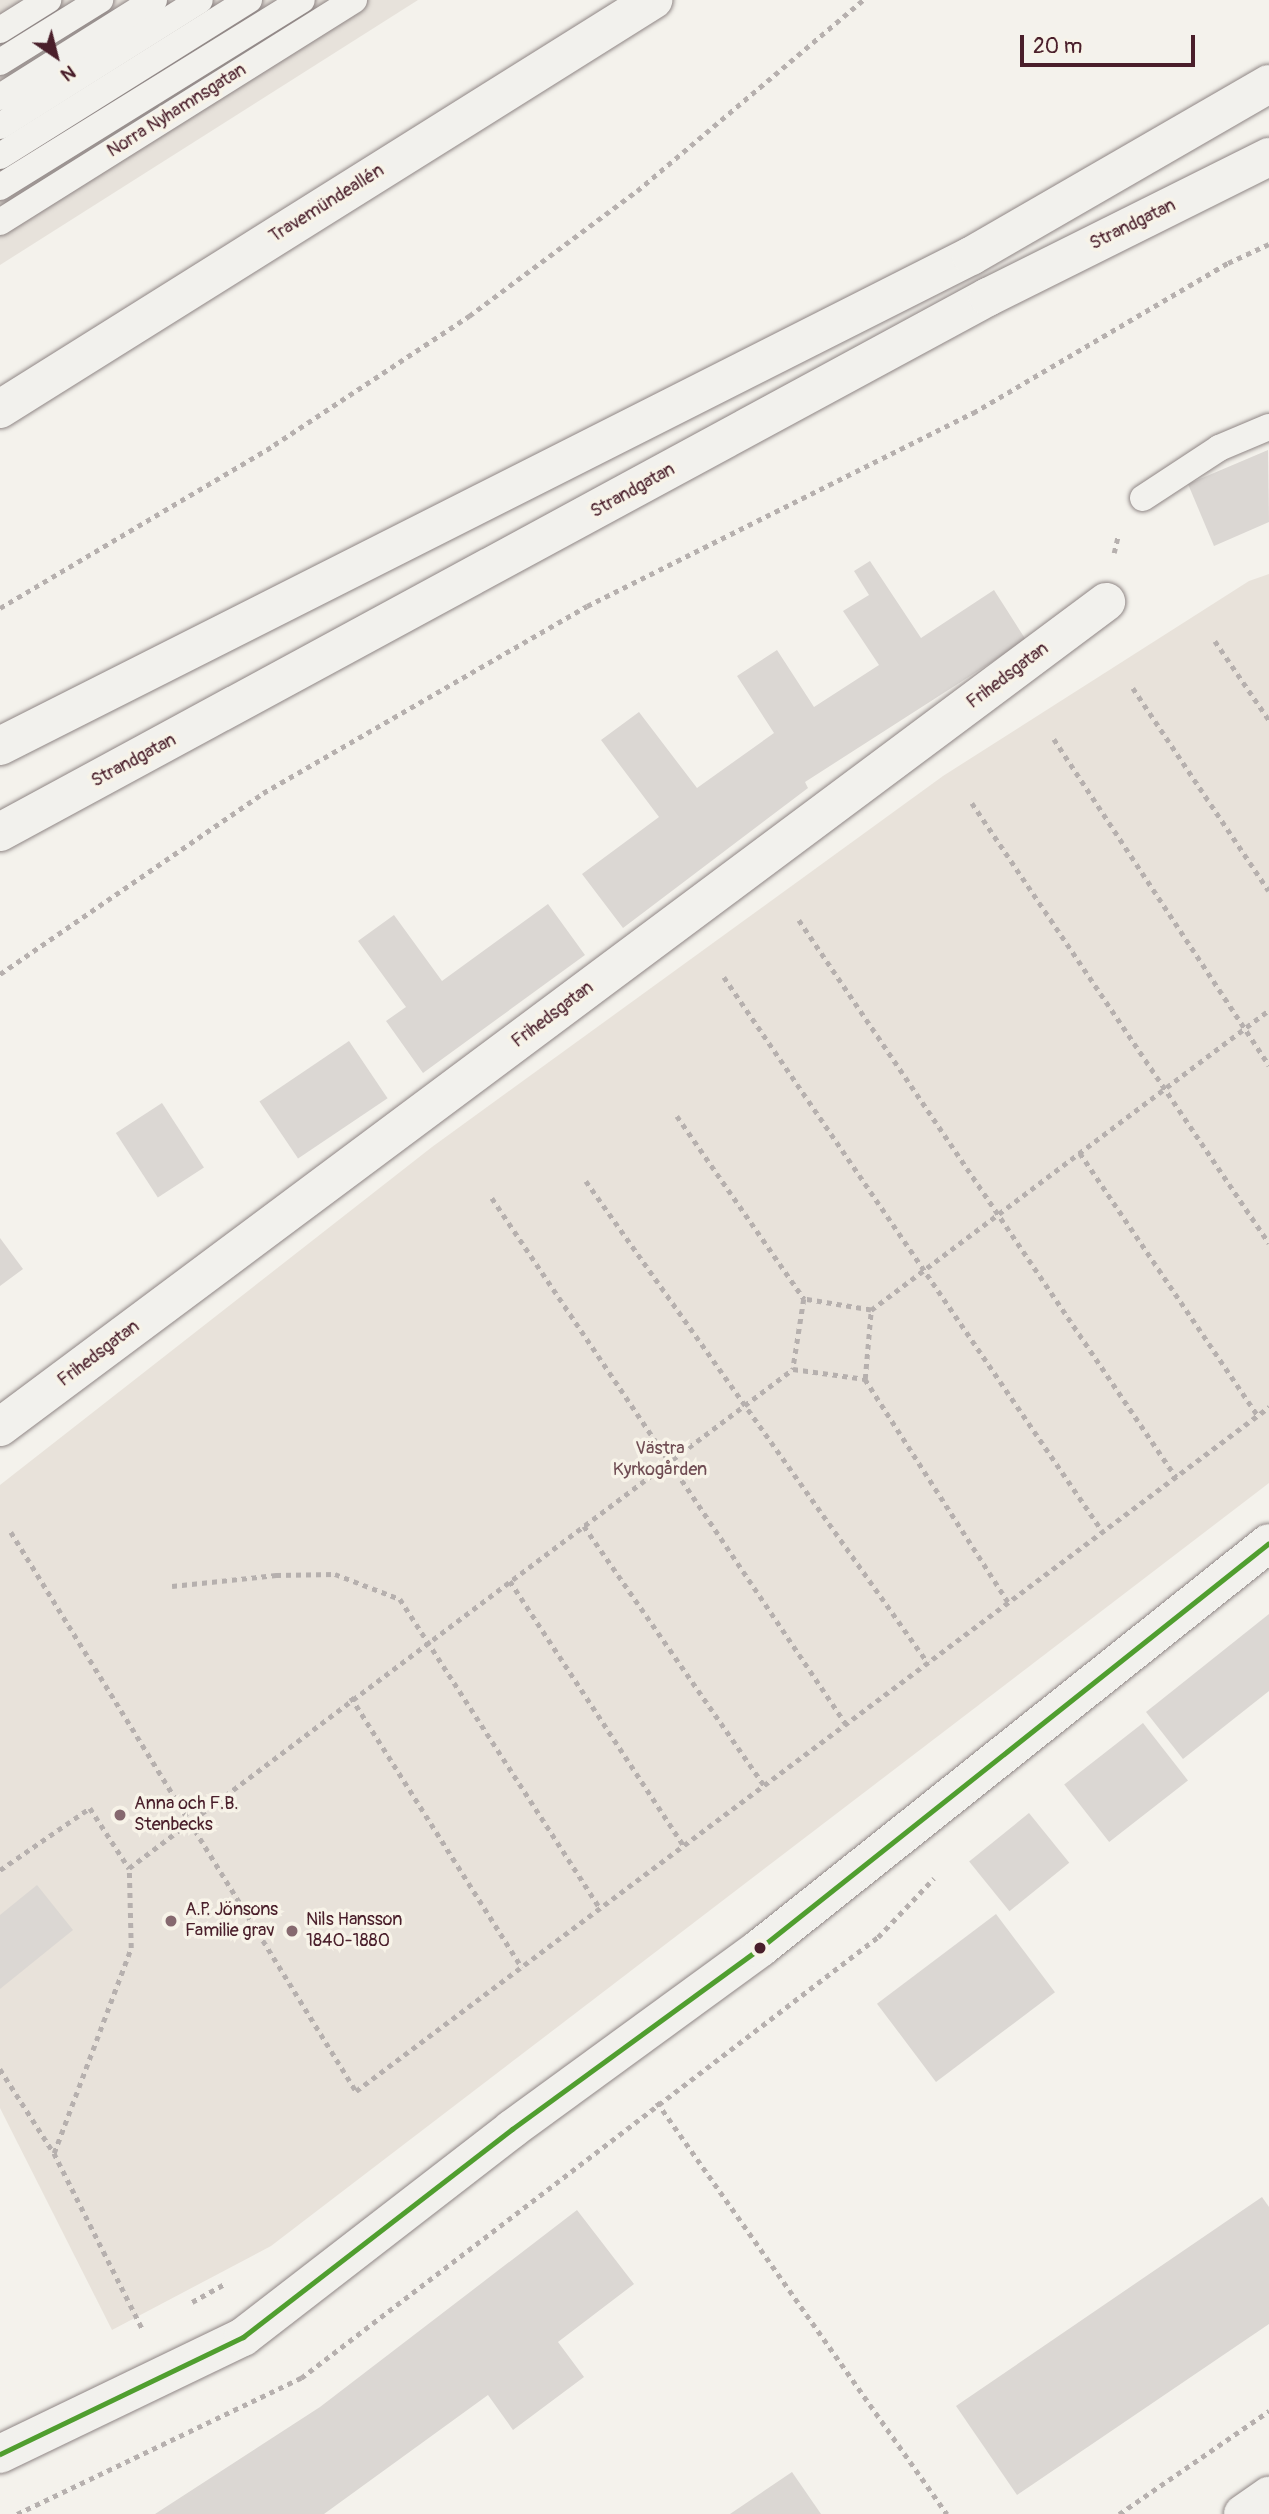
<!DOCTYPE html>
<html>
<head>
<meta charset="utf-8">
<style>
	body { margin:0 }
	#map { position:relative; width:1269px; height:2514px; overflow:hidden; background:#f4f2ec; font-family:Pangolin,sans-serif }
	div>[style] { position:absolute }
	.built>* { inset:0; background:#e7e2db }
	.green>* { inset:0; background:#e8e2da }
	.building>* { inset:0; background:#dbd7d3; transform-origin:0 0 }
	.path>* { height:4.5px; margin-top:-2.25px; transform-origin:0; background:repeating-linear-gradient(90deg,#b6b0ae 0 5px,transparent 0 10px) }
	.roads { filter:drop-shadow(0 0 2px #8f8685) drop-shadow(0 0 2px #8f8685) }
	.service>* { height:26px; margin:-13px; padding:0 13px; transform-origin:13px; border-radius:13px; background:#f2f1ed }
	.minor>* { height:38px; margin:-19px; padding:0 19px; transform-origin:19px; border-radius:19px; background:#f2f1ed }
	.tertiary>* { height:38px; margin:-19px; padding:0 19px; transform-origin:19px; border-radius:19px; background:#f2f1ed }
	.primary>* { height:38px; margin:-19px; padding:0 19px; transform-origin:19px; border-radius:19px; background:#f2f1ed }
	.trunk>* { height:38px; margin:-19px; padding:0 19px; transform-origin:19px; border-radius:19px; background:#f2f1ed }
	.bus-1>* { height:5px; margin:-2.5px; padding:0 2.5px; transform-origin:2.5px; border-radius:2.5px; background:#509e2f }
	.dots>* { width:19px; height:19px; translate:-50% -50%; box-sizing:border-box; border:4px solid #f7f3e8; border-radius:50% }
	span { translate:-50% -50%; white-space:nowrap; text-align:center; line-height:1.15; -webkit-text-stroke:7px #f7f3e8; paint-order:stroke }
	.street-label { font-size:18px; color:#4a1f2b }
	.park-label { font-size:18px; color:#6f4c53 }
	.poi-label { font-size:18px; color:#4a1f2b }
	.left { translate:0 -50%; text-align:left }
	.north { position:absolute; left:21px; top:21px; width:70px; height:70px; -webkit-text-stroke:5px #f7f3e8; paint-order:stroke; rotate:145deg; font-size:19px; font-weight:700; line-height:28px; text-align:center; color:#4a1f2b }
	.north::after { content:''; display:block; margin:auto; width:24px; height:32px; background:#4a1f2b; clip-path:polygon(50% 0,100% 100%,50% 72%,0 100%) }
	.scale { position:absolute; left:1020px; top:35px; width:175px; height:32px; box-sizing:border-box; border:4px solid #4a1f2b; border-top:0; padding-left:9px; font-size:21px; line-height:24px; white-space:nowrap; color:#4a1f2b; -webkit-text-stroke:5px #f7f3e8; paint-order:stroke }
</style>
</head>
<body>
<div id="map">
	<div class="built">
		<i style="clip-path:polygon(0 0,418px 0,0 265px)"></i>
	</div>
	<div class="green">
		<i style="clip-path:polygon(1269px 574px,1269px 1483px,271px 2246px,112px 2330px,0 2108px,0 1485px,432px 1147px,943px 776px,1249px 581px)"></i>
	</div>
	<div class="building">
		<i style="clip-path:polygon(1268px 450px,1269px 522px,1214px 546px,1188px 484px)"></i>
		<i style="clip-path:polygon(870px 561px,921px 638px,994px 590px,1026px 640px,805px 782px,808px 788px,623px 928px,582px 874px,659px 817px,601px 740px,639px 712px,697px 788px,774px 733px,737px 676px,777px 650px,814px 707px,879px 665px,843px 611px,869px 595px,854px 571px)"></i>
		<i style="clip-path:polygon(548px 904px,585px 955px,423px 1073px,386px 1021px,406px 1007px,358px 941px,394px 915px,442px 981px)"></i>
		<i style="left:349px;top:1041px;width:69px;height:108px;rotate:56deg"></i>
		<i style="left:162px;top:1103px;width:77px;height:55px;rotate:57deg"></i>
		<i style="clip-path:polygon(0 1238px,23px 1269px,0 1286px)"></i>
		<i style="clip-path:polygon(1269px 1614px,1269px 1691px,1183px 1759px,1146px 1712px)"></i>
		<i style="left:1143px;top:1723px;width:73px;height:100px;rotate:52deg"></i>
		<i style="left:1029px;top:1813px;width:64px;height:77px;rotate:51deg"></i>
		<i style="clip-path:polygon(37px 1885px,73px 1930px,0 1989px,0 1915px)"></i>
		<i style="left:996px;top:1914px;width:98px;height:149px;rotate:53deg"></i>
		<i style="clip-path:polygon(1262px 2197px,1269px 2207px,1269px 2324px,1017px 2495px,956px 2406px)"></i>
		<i style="clip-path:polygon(577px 2210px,634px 2284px,558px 2342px,584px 2377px,513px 2430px,488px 2395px,324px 2514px,155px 2514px,320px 2407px)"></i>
		<i style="clip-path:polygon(792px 2472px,821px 2514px,730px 2514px)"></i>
	</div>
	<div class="path">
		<i style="left:1114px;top:553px;width:18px;rotate:-77deg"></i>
		<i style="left:0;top:608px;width:319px;rotate:-30.7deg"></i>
		<i style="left:274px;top:445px;width:234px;rotate:-33.5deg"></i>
		<i style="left:469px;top:316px;width:209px;rotate:-36.7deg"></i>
		<i style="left:637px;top:191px;width:296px;rotate:-40.2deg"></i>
		<i style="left:1215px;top:641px;width:96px;rotate:55.6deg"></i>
		<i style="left:1133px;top:688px;width:244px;rotate:56.2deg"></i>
		<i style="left:1054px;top:739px;width:391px;rotate:56.6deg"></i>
		<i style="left:972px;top:803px;width:531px;rotate:55.98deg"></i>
		<i style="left:799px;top:920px;width:673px;rotate:55.91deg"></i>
		<i style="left:0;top:974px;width:319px;rotate:-34.5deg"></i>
		<i style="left:263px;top:793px;width:374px;rotate:-30deg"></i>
		<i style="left:587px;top:606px;width:432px;rotate:-26.6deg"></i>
		<i style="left:973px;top:413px;width:296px;rotate:-30.5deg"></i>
		<i style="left:1228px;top:263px;width:45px;rotate:-24.9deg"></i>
		<i style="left:724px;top:977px;width:672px;rotate:55.67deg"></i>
		<i style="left:677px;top:1116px;width:223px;rotate:55.2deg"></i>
		<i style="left:804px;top:1299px;width:71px;rotate:98.9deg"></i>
		<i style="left:793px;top:1369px;width:73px;rotate:7.9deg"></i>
		<i style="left:865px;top:1379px;width:69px;rotate:-85deg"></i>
		<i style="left:871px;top:1310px;width:68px;rotate:-170.7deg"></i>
		<i style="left:1080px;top:1153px;width:318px;rotate:55.9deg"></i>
		<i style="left:586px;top:1181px;width:591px;rotate:54.64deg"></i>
		<i style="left:492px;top:1198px;width:634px;rotate:56.06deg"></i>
		<i style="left:871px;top:1310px;width:498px;rotate:-37deg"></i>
		<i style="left:865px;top:1379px;width:266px;rotate:57.3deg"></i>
		<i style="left:584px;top:1526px;width:317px;rotate:55.2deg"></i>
		<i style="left:11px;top:1532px;width:657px;rotate:58.32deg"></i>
		<i style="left:356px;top:2091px;width:1141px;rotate:-36.84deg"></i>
		<i style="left:510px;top:1581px;width:317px;rotate:56.7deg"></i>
		<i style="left:172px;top:1586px;width:105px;rotate:-6deg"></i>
		<i style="left:276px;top:1575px;width:59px;rotate:-1deg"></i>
		<i style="left:335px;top:1574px;width:70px;rotate:21deg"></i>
		<i style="left:400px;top:1599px;width:368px;rotate:57.1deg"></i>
		<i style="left:351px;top:1697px;width:320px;rotate:57.7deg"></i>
		<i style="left:0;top:1870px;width:109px;rotate:-34.6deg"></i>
		<i style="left:90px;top:1808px;width:72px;rotate:57deg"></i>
		<i style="left:129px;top:1868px;width:831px;rotate:-36.93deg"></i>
		<i style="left:0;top:2069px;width:100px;rotate:57.3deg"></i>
		<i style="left:54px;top:2153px;width:198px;rotate:63.3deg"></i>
		<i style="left:657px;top:2102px;width:504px;rotate:54.86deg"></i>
		<i style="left:54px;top:2153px;width:219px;rotate:-69.4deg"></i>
		<i style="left:131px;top:1948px;width:80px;rotate:-91.4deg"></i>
		<i style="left:192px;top:2302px;width:37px;rotate:-29deg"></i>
		<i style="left:17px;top:2514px;width:315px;rotate:-25.6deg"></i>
		<i style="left:301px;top:2378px;width:726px;rotate:-37.39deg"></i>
		<i style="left:878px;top:1937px;width:81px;rotate:-46.5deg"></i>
		<i style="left:1119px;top:2514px;width:182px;rotate:-34.5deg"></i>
	</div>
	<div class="roads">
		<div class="service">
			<i style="left:0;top:30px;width:57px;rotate:-32deg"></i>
			<i style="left:0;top:62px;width:118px;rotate:-31.8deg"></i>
			<i style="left:0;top:97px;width:182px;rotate:-32.2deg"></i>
			<i style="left:0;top:126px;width:236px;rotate:-32.2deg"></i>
			<i style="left:0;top:156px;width:294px;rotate:-32.1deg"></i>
			<i style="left:0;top:187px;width:355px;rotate:-31.8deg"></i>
			<i style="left:0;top:222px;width:418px;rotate:-32.1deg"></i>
			<i style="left:1143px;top:498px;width:91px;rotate:-33.3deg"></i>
			<i style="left:1219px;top:448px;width:54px;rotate:-22.8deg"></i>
		</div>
		<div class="minor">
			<i style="left:0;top:1427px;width:1380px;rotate:-36.72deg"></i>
			<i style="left:1243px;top:2514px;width:32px;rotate:-35deg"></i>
		</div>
		<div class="tertiary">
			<i style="left:0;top:2454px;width:270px;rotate:-25.7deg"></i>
			<i style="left:243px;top:2337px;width:340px;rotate:-37.7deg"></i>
			<i style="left:512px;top:2129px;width:307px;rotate:-36.1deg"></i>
			<i style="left:760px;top:1948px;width:650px;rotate:-38.51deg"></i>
		</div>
		<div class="primary">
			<i style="left:0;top:746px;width:1088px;rotate:-26.78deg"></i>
			<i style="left:971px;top:256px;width:344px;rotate:-30deg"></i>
			<i style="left:0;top:832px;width:1124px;rotate:-28.44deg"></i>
			<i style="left:988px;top:297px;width:314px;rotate:-26.5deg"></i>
		</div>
		<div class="trunk">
			<i style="left:0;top:409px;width:771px;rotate:-32.06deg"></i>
		</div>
	</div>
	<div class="bus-1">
		<i style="left:0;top:2454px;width:270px;rotate:-25.7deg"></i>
		<i style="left:243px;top:2337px;width:340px;rotate:-37.7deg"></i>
		<i style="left:512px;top:2129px;width:307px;rotate:-36.1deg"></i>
		<i style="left:760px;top:1948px;width:650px;rotate:-38.51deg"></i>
	</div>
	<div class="dots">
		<i style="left:120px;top:1815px;background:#86696f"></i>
		<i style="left:171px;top:1921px;background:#86696f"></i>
		<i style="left:292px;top:1931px;background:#86696f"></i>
		<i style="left:760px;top:1948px;background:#4a1f2b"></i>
	</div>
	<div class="street-label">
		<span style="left:177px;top:111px;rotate:-32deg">Norra Nyhamnsgatan</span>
		<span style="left:327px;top:204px;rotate:-32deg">Travemündeallén</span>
		<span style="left:1133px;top:225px;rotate:-26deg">Strandgatan</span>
		<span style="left:633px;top:491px;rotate:-29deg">Strandgatan</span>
		<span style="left:1008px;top:676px;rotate:-37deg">Frihedsgatan</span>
		<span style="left:134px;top:761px;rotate:-28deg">Strandgatan</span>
		<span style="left:553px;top:1015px;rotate:-37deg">Frihedsgatan</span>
		<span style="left:99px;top:1354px;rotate:-37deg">Frihedsgatan</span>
	</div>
	<div class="park-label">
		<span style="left:660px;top:1460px">Västra<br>Kyrkogården</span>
	</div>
	<div class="poi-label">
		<span class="left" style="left:134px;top:1815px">Anna och F.B.<br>Stenbecks</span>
		<span class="left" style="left:185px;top:1921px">A.P. Jönsons<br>Familie grav</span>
		<span class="left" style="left:306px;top:1931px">Nils Hansson<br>1840-1880</span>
	</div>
	<div class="north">N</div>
	<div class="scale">20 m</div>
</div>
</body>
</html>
